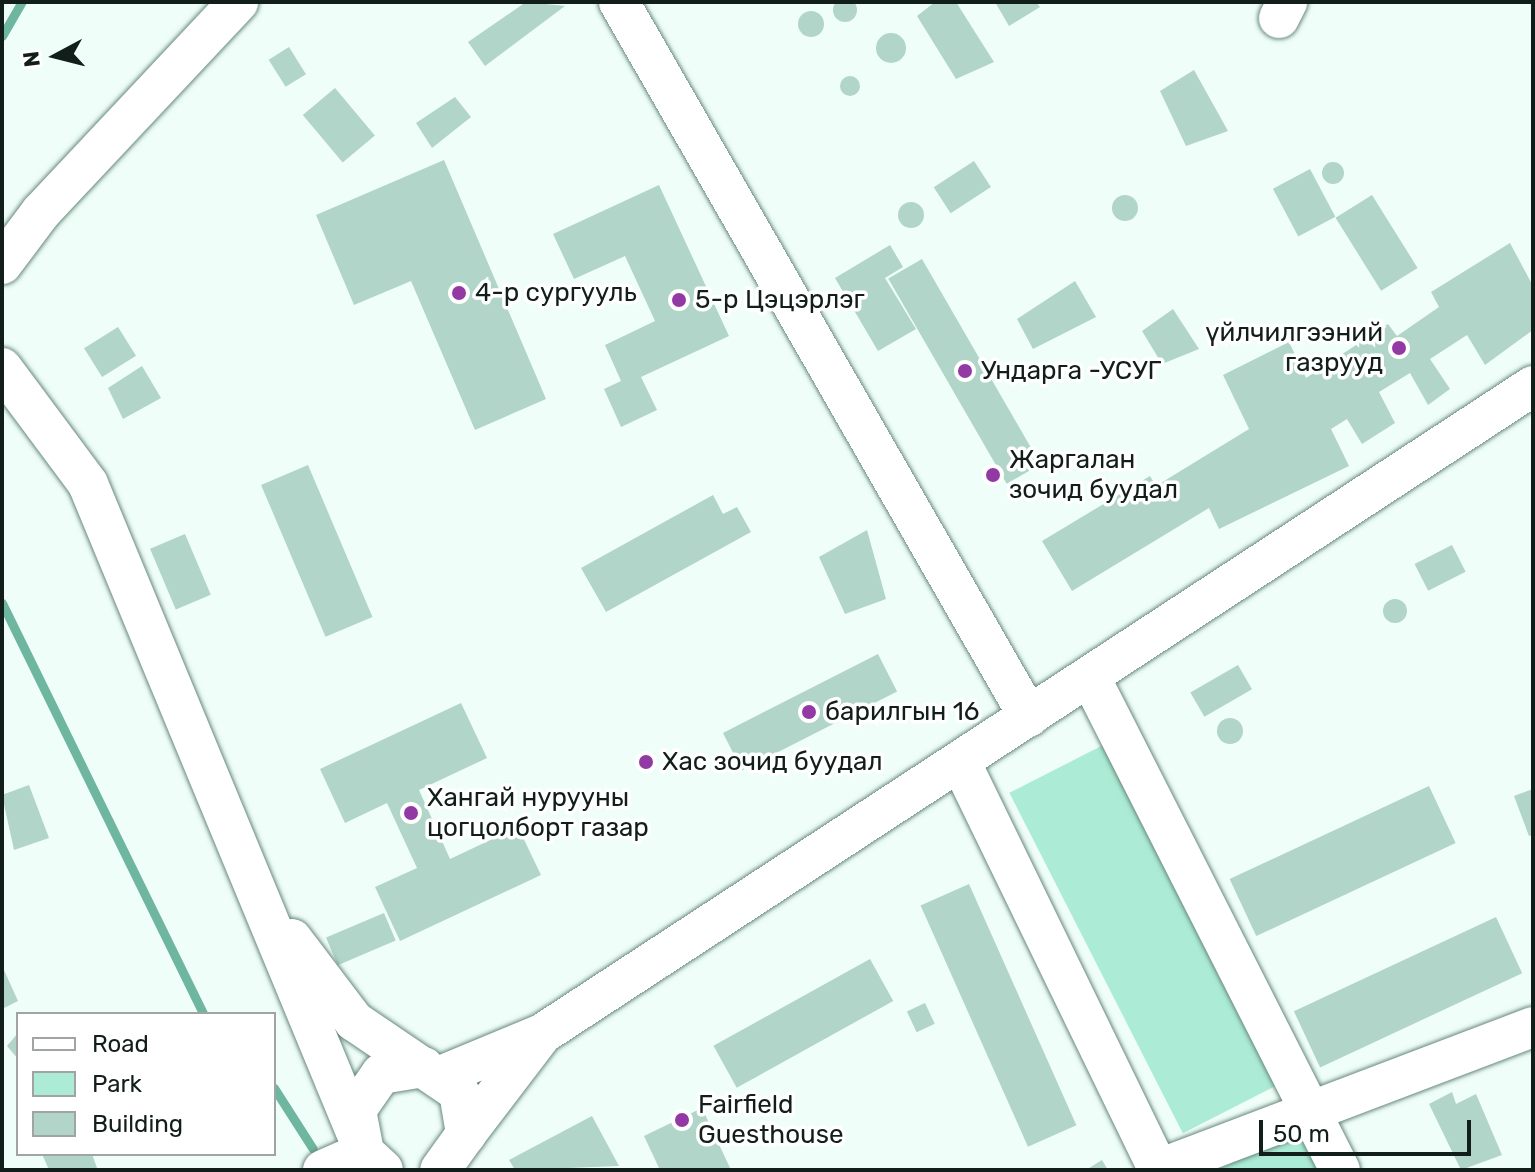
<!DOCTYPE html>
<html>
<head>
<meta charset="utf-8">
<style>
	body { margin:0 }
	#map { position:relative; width:1535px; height:1172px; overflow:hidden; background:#effef8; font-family:Rubik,sans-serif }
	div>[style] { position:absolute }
	.green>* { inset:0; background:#acebd5; transform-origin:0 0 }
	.stream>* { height:9px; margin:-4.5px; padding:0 4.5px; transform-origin:4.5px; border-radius:4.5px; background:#6eb69f }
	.building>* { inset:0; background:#b1d5c8; transform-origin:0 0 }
	.round { border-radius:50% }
	.roads { filter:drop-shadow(0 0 2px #67897d) drop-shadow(0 0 2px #67897d) }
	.minor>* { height:40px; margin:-20px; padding:0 20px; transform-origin:20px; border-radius:20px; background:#fff }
	.dots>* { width:22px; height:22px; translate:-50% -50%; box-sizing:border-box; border:4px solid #fff; border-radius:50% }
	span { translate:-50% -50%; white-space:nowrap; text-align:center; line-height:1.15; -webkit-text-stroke:7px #fff; paint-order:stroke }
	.poi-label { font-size:26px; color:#111e1a }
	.left { translate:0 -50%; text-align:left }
	.right { translate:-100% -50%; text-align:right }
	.frame { position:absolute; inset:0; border:4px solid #111e1a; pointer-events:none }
	.legend { position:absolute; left:16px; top:1012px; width:260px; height:144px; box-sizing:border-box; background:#fff; border:2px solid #a0a5a3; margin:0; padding:10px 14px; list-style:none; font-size:24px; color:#111e1a }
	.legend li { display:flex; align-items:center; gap:16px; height:40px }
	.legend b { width:40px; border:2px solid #a0a5a3 }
	.north { position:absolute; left:16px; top:16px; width:80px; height:80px; -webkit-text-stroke:6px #fff; paint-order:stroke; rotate:263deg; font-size:22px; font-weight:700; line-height:32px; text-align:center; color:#111e1a }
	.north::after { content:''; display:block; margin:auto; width:28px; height:36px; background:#111e1a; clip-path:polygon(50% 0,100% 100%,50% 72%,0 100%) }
	.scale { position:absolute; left:1259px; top:1120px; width:212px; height:36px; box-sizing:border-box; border:4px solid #111e1a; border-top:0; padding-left:10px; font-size:24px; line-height:28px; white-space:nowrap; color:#111e1a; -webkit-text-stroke:6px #fff; paint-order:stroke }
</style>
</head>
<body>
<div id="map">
	<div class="green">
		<i style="left:1119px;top:737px;width:382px;height:123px;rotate:63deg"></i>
		<i style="clip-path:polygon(1312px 1124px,1334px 1170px,1217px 1170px)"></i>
	</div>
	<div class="stream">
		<i style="left:2px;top:36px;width:39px;rotate:-60deg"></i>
		<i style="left:2px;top:603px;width:458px;rotate:63.9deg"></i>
		<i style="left:274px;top:1088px;width:72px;rotate:57.4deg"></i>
	</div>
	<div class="building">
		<i class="round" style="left:833px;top:-2px;width:24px;height:24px"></i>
		<i style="clip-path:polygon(526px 2px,565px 6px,485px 66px,468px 42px)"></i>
		<i style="clip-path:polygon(935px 2px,956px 2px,994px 62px,956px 79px,917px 16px)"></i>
		<i style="clip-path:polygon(995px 2px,1036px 2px,1040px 7px,1009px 26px)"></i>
		<i class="round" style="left:798px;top:11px;width:26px;height:26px"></i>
		<i class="round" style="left:876px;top:33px;width:30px;height:30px"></i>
		<i style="left:289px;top:47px;width:32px;height:24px;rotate:58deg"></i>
		<i style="clip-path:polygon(1194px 70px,1228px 131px,1186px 146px,1160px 91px)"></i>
		<i class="round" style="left:840px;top:76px;width:20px;height:20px"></i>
		<i style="left:335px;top:88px;width:62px;height:42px;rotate:50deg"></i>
		<i style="clip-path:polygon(455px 97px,471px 117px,432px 148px,416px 123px)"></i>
		<i style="clip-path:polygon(444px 160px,546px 399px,475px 430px,411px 281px,354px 305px,316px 215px)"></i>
		<i style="left:974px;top:161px;width:31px;height:48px;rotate:57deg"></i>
		<i class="round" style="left:1322px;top:162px;width:22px;height:22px"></i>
		<i style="left:1310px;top:169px;width:54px;height:42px;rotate:62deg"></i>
		<i style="clip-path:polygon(659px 185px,729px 336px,641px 377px,657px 410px,621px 427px,604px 389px,621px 381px,605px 345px,655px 321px,625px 256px,574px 279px,553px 234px)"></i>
		<i style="left:1372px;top:195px;width:86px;height:43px;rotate:58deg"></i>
		<i class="round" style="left:1112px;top:195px;width:26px;height:26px"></i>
		<i class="round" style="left:898px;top:202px;width:26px;height:26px"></i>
		<i style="clip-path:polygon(1510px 243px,1533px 286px,1533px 330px,1485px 365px,1467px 335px,1430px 359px,1450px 389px,1428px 405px,1410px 373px,1379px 392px,1395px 423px,1362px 444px,1347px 419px,1331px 429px,1349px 466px,1219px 529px,1209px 508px,1072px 591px,1042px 541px,1150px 476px,1156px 486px,1249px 429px,1223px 375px,1289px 342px,1306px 378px,1388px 324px,1397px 336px,1439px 307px,1431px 292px)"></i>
		<i style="clip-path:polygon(890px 245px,903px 267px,885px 278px,916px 329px,878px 351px,835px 278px)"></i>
		<i style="left:922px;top:259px;width:237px;height:39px;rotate:60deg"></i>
		<i style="clip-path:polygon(1075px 281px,1096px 317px,1033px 349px,1017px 319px)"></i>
		<i style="clip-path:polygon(1173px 309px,1199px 349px,1162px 364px,1142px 331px)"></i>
		<i style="left:118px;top:327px;width:34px;height:40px;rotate:58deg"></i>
		<i style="clip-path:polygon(142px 366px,161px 398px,123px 419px,108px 388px)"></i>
		<i style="left:308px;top:465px;width:165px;height:51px;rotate:67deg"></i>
		<i style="clip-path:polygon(713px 495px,723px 514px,737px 507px,751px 532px,606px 612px,581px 568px)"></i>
		<i style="clip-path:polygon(867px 530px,886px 599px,845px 614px,819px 557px)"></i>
		<i style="left:185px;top:534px;width:66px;height:38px;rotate:67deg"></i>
		<i style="left:1452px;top:545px;width:30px;height:42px;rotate:63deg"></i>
		<i class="round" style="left:1383px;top:599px;width:24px;height:24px"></i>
		<i style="left:878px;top:654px;width:42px;height:174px;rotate:63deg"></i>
		<i style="left:1238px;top:665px;width:28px;height:55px;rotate:60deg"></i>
		<i style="clip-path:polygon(461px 703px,487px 758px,419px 790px,450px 859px,518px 827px,541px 875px,400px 941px,375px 887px,417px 868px,387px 803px,345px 823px,320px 769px)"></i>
		<i class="round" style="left:1217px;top:718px;width:26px;height:26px"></i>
		<i style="clip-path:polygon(29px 785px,49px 838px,14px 850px,2px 795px)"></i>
		<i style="left:1429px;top:786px;width:63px;height:220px;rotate:65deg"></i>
		<i style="clip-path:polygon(1533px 789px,1533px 835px,1529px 836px,1514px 796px)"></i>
		<i style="left:969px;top:884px;width:264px;height:53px;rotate:66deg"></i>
		<i style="left:384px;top:913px;width:30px;height:63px;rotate:67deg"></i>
		<i style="left:1496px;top:917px;width:62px;height:223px;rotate:65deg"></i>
		<i style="left:870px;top:959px;width:48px;height:179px;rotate:61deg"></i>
		<i style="clip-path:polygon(4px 970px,18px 1001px,2px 1009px,2px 971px)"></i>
		<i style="left:925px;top:1003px;width:23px;height:20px;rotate:65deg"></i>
		<i style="clip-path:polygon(18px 1033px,18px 1059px,7px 1046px)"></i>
		<i style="clip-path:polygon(1452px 1092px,1456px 1104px,1476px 1094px,1502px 1155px,1461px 1170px,1429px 1104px)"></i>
		<i style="clip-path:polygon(702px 1108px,731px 1170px,660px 1170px,644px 1136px)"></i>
		<i style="clip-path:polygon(592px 1116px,619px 1166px,515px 1170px,509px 1160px)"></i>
		<i style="clip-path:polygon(42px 1154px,92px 1154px,97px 1168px,49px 1170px)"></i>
		<i style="clip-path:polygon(1102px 1160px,1108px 1170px,1086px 1170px)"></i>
	</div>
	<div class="roads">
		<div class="minor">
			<i style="left:619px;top:2px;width:824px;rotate:60.17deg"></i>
			<i style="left:1279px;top:18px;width:18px;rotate:-63deg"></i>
			<i style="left:2px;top:264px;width:65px;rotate:-53.1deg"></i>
			<i style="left:41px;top:212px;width:288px;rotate:-46.8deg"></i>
			<i style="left:2px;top:368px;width:144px;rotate:53.4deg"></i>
			<i style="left:88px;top:484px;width:701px;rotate:67.53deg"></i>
			<i style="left:1092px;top:681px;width:548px;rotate:63.11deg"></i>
			<i style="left:960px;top:761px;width:455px;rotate:64.1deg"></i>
			<i style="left:292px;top:939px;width:103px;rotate:52.9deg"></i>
			<i style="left:354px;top:1021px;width:127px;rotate:34.1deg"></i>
			<i style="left:459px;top:1092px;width:43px;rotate:80.5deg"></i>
			<i style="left:466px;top:1134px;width:44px;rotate:125.8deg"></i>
			<i style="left:443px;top:1075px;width:107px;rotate:-22.5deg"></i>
			<i style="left:542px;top:1034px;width:1184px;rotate:-33.18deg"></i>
			<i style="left:466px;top:1134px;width:122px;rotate:-52.7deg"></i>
			<i style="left:1159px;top:1169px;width:400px;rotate:-20.8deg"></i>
			<i style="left:323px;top:1170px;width:45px;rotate:-23.7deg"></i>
			<i style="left:383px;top:1170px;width:26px;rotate:-137deg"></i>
			<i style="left:364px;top:1152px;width:43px;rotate:-100.8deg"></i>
			<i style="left:356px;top:1110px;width:44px;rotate:-55.2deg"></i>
			<i style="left:381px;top:1074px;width:43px;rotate:-9.5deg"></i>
		</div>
	</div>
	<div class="dots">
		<i style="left:459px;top:293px;background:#9339a4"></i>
		<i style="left:679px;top:300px;background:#9339a4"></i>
		<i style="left:1399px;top:348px;background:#9339a4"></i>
		<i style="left:965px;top:371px;background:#9339a4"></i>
		<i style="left:993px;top:475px;background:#9339a4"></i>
		<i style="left:809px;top:712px;background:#9339a4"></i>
		<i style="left:646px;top:762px;background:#9339a4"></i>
		<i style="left:411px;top:813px;background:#9339a4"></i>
		<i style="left:682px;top:1120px;background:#9339a4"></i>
	</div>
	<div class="poi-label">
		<span class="left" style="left:475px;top:293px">4-р сургууль</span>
		<span class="left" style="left:695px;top:300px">5-р Цэцэрлэг</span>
		<span class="right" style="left:1383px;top:348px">үйлчилгээний<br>газрууд</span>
		<span class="left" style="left:981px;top:371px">Ундарга -УСУГ</span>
		<span class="left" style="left:1009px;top:475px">Жаргалан<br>зочид буудал</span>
		<span class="left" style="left:825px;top:712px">барилгын 16</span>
		<span class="left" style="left:662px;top:762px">Хас зочид буудал</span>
		<span class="left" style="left:427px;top:813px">Хангай нурууны<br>цогцолборт газар</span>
		<span class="left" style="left:698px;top:1120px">Fairfield<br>Guesthouse</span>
	</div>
	<div class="frame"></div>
	<ul class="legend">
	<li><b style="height:10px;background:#fff"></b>Road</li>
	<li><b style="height:22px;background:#acebd5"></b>Park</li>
	<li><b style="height:22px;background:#b1d5c8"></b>Building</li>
	</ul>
	<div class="north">N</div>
	<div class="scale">50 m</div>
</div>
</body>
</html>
